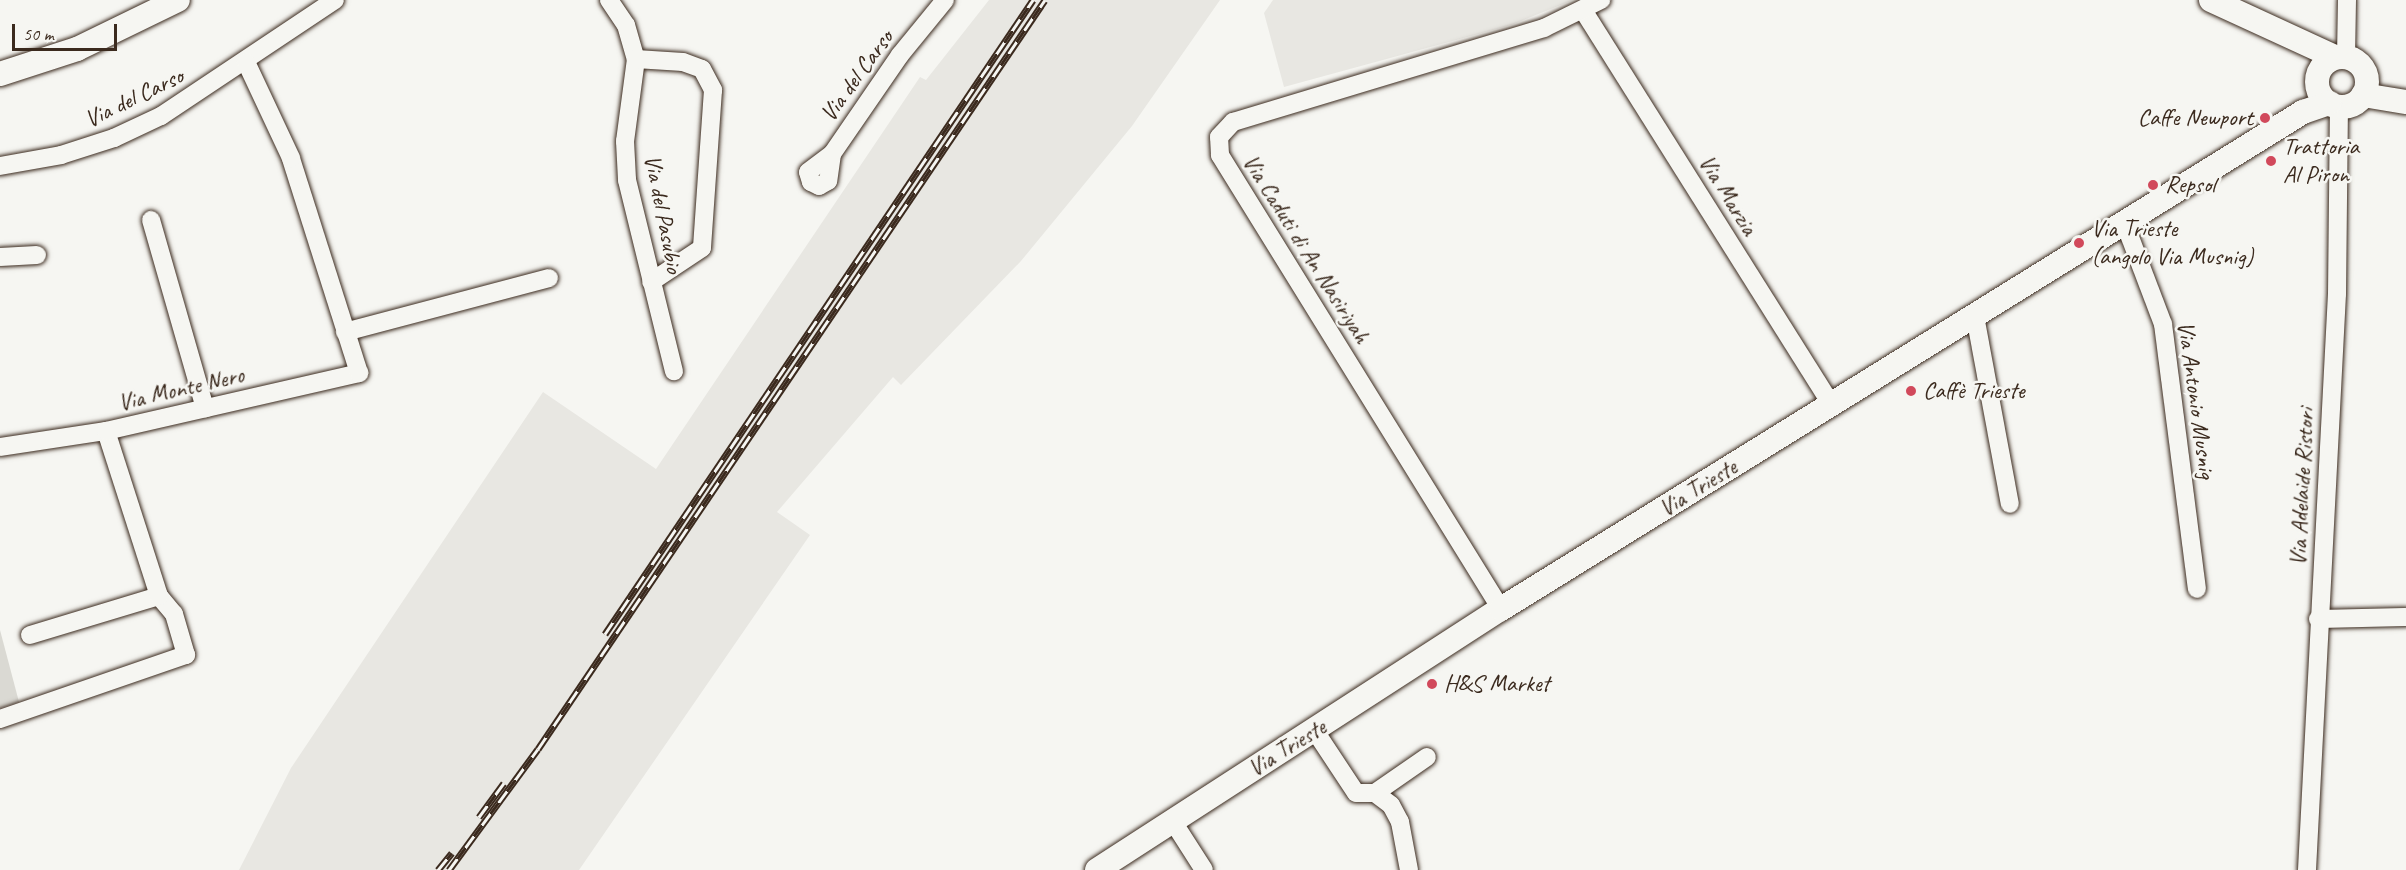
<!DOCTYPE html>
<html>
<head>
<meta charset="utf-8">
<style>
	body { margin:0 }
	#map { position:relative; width:2406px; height:870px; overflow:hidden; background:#f6f6f2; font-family:Caveat,sans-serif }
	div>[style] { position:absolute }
	.built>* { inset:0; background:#e8e7e2 }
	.green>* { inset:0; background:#dad9d3 }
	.roads { filter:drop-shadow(0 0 2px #3b2a1e) drop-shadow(0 0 2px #3b2a1e) }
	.minor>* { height:18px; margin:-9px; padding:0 9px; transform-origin:9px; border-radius:9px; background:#f6f6f2 }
	.major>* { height:24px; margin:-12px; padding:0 12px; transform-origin:12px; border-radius:12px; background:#f6f6f2 }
	.major>.ring { margin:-12px; padding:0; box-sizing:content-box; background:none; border:24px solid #f6f6f2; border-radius:50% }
	.rail>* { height:7px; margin-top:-3.5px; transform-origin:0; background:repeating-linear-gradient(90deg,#f6f6f2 0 14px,#3b2a1e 0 28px); box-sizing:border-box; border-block:2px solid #3b2a1e }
	.dots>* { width:16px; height:16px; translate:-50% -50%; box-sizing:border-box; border:3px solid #f6f6f2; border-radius:50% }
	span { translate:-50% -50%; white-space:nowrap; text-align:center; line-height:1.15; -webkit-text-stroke:5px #f6f6f2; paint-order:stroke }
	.street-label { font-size:24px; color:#3b2a1e }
	.poi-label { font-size:24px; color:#3b2a1e }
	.right { translate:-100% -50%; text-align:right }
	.left { translate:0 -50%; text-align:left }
	.scale { position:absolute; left:12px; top:24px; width:105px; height:27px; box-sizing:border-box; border:3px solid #3b2a1e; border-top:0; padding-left:8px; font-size:18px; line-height:21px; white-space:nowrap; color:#3b2a1e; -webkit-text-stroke:4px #f6f6f2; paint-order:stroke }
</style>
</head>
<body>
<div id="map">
	<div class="built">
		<i style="clip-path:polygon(989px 0,1220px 0,1132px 126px,1021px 261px,901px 385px,893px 377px,777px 512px,810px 535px,579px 870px,239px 870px,291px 768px,543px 392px,656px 469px,920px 77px,926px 80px)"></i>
		<i style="clip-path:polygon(1273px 0,1573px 0,1511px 25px,1284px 87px,1264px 13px)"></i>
	</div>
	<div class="green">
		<i style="clip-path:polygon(0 630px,19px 702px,0 708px)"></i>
	</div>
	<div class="roads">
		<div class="minor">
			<i style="left:609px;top:0;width:30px;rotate:56deg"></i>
			<i style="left:626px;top:25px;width:35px;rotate:74deg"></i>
			<i style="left:636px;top:59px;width:83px;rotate:97.6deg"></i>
			<i style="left:625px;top:141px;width:39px;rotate:87deg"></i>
			<i style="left:627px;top:180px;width:197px;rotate:76.2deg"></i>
			<i style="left:1583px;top:10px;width:468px;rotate:57.8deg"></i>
			<i style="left:2346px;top:57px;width:57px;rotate:-89deg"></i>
			<i style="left:636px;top:59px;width:47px;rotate:3.7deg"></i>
			<i style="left:683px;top:62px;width:20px;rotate:20deg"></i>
			<i style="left:702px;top:69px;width:24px;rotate:62deg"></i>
			<i style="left:713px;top:90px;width:158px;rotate:94deg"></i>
			<i style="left:702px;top:248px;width:61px;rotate:146.3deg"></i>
			<i style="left:832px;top:154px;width:27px;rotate:98deg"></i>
			<i style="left:828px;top:181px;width:10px;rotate:151deg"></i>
			<i style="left:819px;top:186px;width:9px;rotate:-153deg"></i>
			<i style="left:811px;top:182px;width:10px;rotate:-107deg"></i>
			<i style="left:808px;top:172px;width:30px;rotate:-37deg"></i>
			<i style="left:832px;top:154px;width:120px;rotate:-55.5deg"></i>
			<i style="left:900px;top:55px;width:71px;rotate:-50.7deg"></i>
			<i style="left:0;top:166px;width:62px;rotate:-10.2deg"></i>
			<i style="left:61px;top:155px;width:56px;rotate:-17.8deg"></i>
			<i style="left:114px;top:138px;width:52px;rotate:-25.1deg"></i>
			<i style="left:161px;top:116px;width:209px;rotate:-33.7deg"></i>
			<i style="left:151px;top:220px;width:196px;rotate:74deg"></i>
			<i style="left:2125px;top:224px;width:107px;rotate:69.2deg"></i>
			<i style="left:2163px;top:324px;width:267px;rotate:82.7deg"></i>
			<i style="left:0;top:257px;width:37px;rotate:-3deg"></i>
			<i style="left:1975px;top:316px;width:191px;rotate:79.5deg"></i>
			<i style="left:345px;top:332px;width:211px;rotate:-14.8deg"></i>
			<i style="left:0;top:447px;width:107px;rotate:-8.6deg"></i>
			<i style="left:1501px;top:609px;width:534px;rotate:-121.76deg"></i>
			<i style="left:1220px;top:155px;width:18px;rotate:-93deg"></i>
			<i style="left:1219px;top:137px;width:21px;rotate:-47deg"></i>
			<i style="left:1233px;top:122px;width:325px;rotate:-16.8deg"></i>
			<i style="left:1544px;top:28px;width:64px;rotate:-26.2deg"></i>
			<i style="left:2318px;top:619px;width:88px;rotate:-1.3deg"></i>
			<i style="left:30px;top:635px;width:135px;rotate:-16.8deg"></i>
			<i style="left:0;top:719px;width:197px;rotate:-19deg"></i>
			<i style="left:186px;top:655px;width:43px;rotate:-106.3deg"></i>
			<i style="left:174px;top:614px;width:23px;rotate:-130deg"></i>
			<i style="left:159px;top:596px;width:173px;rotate:-107.8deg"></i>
			<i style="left:106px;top:431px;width:260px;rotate:-12.9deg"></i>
			<i style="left:359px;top:373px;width:225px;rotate:-107.6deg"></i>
			<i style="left:291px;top:158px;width:106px;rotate:-115.1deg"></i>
			<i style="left:1315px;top:731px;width:74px;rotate:56.5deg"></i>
			<i style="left:1356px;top:793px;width:19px"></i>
			<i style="left:1375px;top:793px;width:20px;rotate:37deg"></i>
			<i style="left:1391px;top:805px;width:19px;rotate:62deg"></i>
			<i style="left:1400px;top:822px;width:49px;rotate:79.4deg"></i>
			<i style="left:1375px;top:793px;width:63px;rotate:-34.7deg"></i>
			<i style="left:1172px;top:820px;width:59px;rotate:57.4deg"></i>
			<i style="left:2307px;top:870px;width:577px;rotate:-87.02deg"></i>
			<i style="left:2337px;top:294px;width:188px;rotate:-89.4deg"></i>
		</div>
		<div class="major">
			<i style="left:2211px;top:0;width:136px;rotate:24.7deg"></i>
			<i class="ring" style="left:2317px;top:57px;width:26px;height:26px"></i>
			<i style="left:0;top:74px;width:81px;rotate:-18deg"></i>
			<i style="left:77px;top:49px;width:112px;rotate:-25.9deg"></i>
			<i style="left:2363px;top:95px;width:44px;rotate:9.2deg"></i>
			<i style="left:1097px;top:870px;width:481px;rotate:-32.9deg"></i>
			<i style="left:1501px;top:609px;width:944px;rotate:-31.79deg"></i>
			<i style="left:2303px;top:112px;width:28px;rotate:-19deg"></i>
		</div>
	</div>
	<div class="rail">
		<i style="left:605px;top:634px;width:765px;rotate:-55.98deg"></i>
		<i style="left:479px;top:817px;width:42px;rotate:-53.7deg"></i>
		<i style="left:438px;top:870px;width:22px;rotate:-51deg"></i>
		<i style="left:449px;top:870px;width:150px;rotate:-53.7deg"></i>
		<i style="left:538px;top:749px;width:904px;rotate:-55.91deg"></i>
	</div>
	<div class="dots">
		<i style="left:2265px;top:118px;background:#d1495b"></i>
		<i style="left:2271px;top:161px;background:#d1495b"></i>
		<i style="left:2153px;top:185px;background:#d1495b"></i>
		<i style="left:2079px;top:243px;background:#d1495b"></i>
		<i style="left:1911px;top:391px;background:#d1495b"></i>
		<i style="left:1432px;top:684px;background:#d1495b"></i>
	</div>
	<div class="street-label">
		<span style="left:857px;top:76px;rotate:-54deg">Via del Carso</span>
		<span style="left:134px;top:98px;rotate:-26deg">Via del Carso</span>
		<span style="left:1728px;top:195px;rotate:58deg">Via Marzia</span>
		<span style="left:663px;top:214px;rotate:79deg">Via del Pasubio</span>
		<span style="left:1306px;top:249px;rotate:58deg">Via Caduti di An Nasiriyah</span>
		<span style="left:181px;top:389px;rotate:-13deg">Via Monte Nero</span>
		<span style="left:2196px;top:400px;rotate:82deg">Via Antonio Musnig</span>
		<span style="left:2302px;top:487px;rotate:-87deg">Via Adelaide Ristori</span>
		<span style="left:1698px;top:488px;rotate:-32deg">Via Trieste</span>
		<span style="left:1287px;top:748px;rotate:-32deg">Via Trieste</span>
	</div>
	<div class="poi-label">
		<span class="right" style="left:2253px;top:118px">Caffe Newport</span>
		<span class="left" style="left:2283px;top:161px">Trattoria<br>Al Piron</span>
		<span class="left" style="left:2165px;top:185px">Repsol</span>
		<span class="left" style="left:2091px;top:243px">Via Trieste<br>(angolo Via Musnig)</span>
		<span class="left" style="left:1923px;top:391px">Caffè Trieste</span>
		<span class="left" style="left:1444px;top:684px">H&amp;S Market</span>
	</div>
	<div class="scale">50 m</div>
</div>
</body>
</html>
